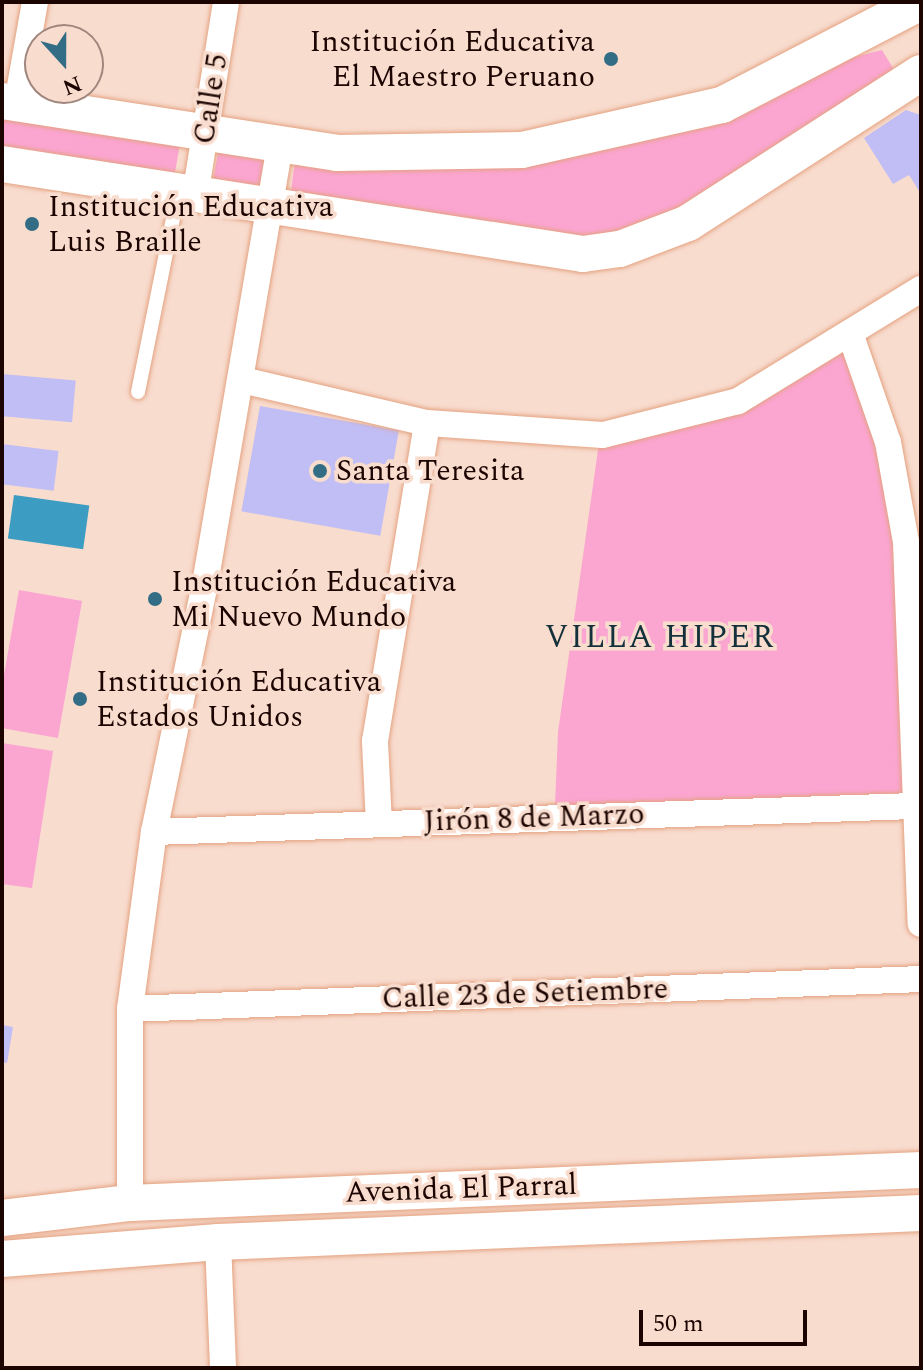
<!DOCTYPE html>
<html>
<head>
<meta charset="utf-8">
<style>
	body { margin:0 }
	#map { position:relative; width:923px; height:1370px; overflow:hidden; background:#f8dcce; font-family:Spectral,serif }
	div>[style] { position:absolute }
	.green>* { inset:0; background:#fba5d1; transform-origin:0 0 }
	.water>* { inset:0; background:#3c9cc1; transform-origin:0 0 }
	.building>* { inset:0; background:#c1bdf5; transform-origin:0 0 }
	.roads { filter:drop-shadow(0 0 2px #e4a280) drop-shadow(0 0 2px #e4a280) }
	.lane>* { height:14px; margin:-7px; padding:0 7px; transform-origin:7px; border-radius:7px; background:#fff }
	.street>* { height:26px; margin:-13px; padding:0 13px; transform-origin:13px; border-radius:13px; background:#fff }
	.secondary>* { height:36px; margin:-18px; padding:0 18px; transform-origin:18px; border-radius:18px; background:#fff }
	.dots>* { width:22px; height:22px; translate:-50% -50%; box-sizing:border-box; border:4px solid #f8dcce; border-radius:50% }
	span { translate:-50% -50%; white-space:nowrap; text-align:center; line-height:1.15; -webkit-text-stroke:7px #f8dcce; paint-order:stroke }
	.poi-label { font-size:30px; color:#1c0500 }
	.right { translate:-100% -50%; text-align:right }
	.left { translate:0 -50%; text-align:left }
	.street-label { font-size:30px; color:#1c0500 }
	.neighbourhood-label { font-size:32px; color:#14303b; letter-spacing:2px }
	.frame { position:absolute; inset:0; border:4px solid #1c0500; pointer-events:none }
	.north { position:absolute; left:24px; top:24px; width:80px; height:80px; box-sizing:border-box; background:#f8dcce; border:2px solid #a0867c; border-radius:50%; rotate:159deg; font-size:22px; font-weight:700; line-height:32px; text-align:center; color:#1c0500 }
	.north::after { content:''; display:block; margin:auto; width:28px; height:36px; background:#326d85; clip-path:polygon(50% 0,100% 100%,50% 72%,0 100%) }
	.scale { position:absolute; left:639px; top:1310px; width:168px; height:36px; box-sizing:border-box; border:4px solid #1c0500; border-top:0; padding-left:10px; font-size:24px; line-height:28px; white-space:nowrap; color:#1c0500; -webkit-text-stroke:6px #f8dcce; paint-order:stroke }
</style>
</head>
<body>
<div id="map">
	<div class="green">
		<i style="clip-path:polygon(882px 50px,893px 68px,891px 84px,688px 214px,598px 244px,290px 200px,295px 160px,422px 167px)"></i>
		<i style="left:2px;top:111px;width:181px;height:45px;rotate:10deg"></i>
		<i style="left:219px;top:147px;width:47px;height:42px;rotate:10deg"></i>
		<i style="clip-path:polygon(848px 349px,879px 441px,898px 544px,903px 793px,555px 806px,558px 732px,599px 443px,797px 380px)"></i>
		<i style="left:19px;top:590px;width:64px;height:139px;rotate:10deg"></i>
		<i style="clip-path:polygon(2px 743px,53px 751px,32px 888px,2px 884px)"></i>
	</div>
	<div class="water">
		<i style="left:14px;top:495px;width:76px;height:44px;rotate:8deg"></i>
	</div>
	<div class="building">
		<i style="clip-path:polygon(906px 110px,921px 115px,921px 194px,909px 175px,893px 184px,864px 138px)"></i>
		<i style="left:2px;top:374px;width:74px;height:42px;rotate:5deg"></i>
		<i style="left:260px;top:406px;width:141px;height:107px;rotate:10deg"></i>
		<i style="left:2px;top:444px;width:57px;height:40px;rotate:7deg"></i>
		<i style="clip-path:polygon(2px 1025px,13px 1027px,7px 1063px,2px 1062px)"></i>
	</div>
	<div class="roads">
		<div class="lane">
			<i style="left:138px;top:392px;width:203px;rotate:-78.6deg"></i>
		</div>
		<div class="street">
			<i style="left:17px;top:103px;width:103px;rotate:-79.9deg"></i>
			<i style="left:195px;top:196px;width:196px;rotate:-80.9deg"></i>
			<i style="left:851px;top:336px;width:112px;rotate:70.8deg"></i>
			<i style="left:888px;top:442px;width:102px;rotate:79.8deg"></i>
			<i style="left:906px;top:542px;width:382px;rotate:87.8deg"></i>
			<i style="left:242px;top:380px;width:190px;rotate:13.1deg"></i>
			<i style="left:427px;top:423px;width:176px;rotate:3.9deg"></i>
			<i style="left:603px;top:435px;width:139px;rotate:-14.1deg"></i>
			<i style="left:738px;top:401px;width:215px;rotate:-31.5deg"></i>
			<i style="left:379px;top:824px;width:83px;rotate:-92.8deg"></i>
			<i style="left:375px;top:741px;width:322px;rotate:-80.7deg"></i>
			<i style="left:154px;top:832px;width:760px;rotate:-1.96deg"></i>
			<i style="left:130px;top:1009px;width:792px;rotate:-2.17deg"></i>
			<i style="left:130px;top:1203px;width:194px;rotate:-90deg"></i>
			<i style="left:130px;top:1009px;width:179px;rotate:-82.3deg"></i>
			<i style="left:154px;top:832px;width:253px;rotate:-78.4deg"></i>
			<i style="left:205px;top:584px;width:443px;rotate:-80.3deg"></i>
			<i style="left:218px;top:1242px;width:126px;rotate:87.7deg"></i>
		</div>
		<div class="secondary">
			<i style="left:2px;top:101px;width:339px;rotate:8.8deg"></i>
			<i style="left:337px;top:153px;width:185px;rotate:-0.9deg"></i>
			<i style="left:522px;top:150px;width:205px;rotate:-12.7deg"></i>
			<i style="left:722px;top:105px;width:224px;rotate:-27.4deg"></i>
			<i style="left:2px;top:164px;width:588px;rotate:8.81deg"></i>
			<i style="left:583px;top:254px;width:37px;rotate:-8deg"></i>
			<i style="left:620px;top:249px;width:73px;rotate:-20.9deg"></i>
			<i style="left:688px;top:223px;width:277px;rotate:-32.8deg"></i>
			<i style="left:2px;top:1218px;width:129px;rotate:-6.7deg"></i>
			<i style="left:130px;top:1203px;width:792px;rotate:-2.39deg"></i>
			<i style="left:2px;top:1259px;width:217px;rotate:-4.5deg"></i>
			<i style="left:218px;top:1242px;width:704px;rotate:-2.36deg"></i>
		</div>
	</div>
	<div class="dots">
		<i style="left:611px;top:59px;background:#326d85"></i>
		<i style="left:32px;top:224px;background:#326d85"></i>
		<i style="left:320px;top:471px;background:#326d85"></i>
		<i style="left:155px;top:599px;background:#326d85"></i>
		<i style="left:80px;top:699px;background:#326d85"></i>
	</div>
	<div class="poi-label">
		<span class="right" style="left:595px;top:59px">Institución Educativa<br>El Maestro Peruano</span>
		<span class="left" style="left:48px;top:224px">Institución Educativa<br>Luis Braille</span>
		<span class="left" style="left:336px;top:471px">Santa Teresita</span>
		<span class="left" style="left:171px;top:599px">Institución Educativa<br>Mi Nuevo Mundo</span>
		<span class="left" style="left:96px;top:699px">Institución Educativa<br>Estados Unidos</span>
	</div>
	<div class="street-label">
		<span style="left:211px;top:99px;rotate:-81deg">Calle 5</span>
		<span style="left:534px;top:818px;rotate:-2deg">Jirón 8 de Marzo</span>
		<span style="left:525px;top:994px;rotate:-2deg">Calle 23 de Setiembre</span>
		<span style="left:461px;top:1189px;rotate:-2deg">Avenida El Parral</span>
	</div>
	<div class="neighbourhood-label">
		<span style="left:660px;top:638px">VILLA HIPER</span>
	</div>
	<div class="frame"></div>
	<div class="north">N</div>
	<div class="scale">50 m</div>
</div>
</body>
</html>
